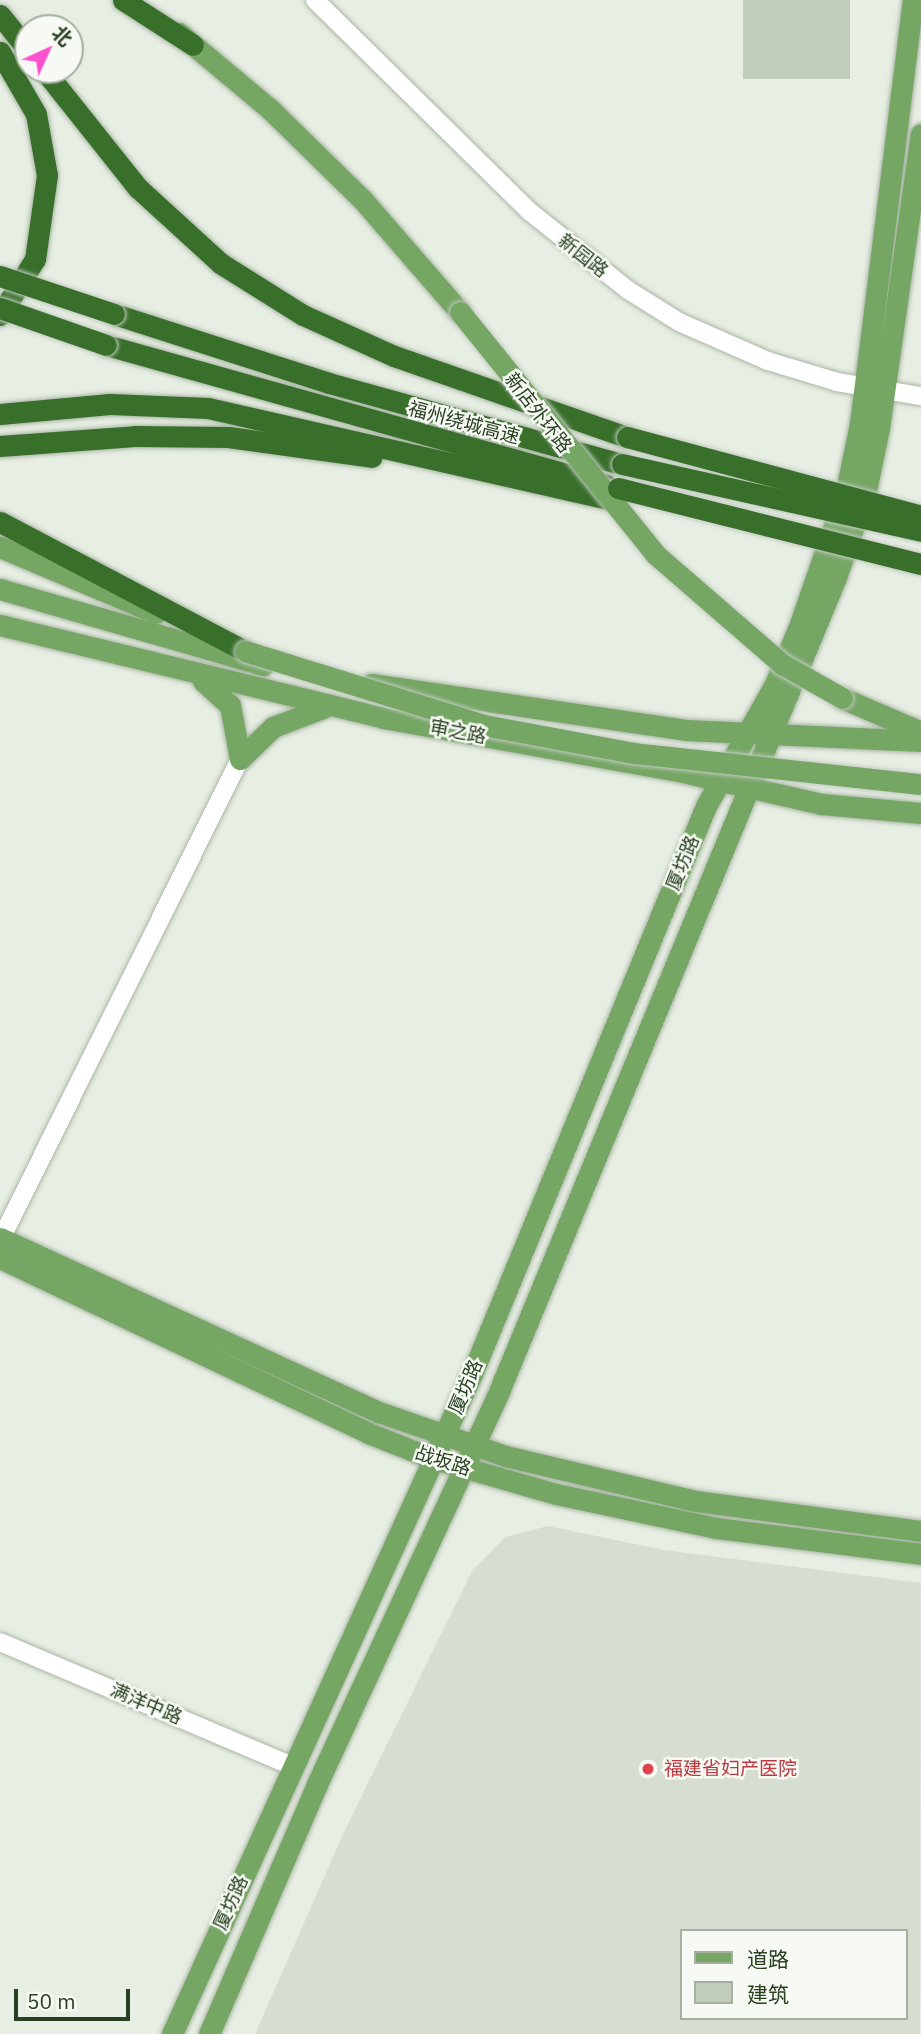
<!DOCTYPE html>
<html>
<head>
<meta charset="utf-8">
<style>
	body { margin:0 }
	#map { position:relative; width:921px; height:2034px; overflow:hidden; background:#e7eee3; font-family:"IBM Plex Sans","Noto Sans SC",sans-serif }
	div>[style] { position:absolute }
	.built>* { inset:0; background:#d6ded1 }
	.building>* { inset:0; background:#c1ccbb; transform-origin:0 0 }
	.roads { filter:drop-shadow(0 0 2px #aab6a5) drop-shadow(0 0 2px #aab6a5) }
	.minor>* { height:18px; margin:-9px; padding:0 9px; transform-origin:9px; border-radius:9px; background:#fff }
	.major>* { height:21px; margin:-10.5px; padding:0 10.5px; transform-origin:10.5px; border-radius:10.5px; background:#75a664 }
	.highway>* { height:21px; margin:-10.5px; padding:0 10.5px; transform-origin:10.5px; border-radius:10.5px; background:#386f2a }
	.bridges { filter:drop-shadow(0 0 2px #c3cac1) drop-shadow(0 0 2px #c3cac1) }
	.major-bridge>* { height:21px; margin:-10.5px; padding:0 10.5px; transform-origin:10.5px; border-radius:10.5px; background:#75a664 }
	.highway-bridge>* { height:21px; margin:-10.5px; padding:0 10.5px; transform-origin:10.5px; border-radius:10.5px; background:#386f2a }
	.dots>* { width:19px; height:19px; translate:-50% -50%; box-sizing:border-box; border:4px solid #f7faf4; border-radius:50% }
	span { translate:-50% -50%; white-space:nowrap; text-align:center; line-height:1.15; -webkit-text-stroke:5px #f7faf4; paint-order:stroke }
	.street-label { font-size:19px; color:#294021 }
	.health-label { font-size:19px; color:#be3a42 }
	.left { translate:0 -50%; text-align:left }
	.legend { position:absolute; left:680px; top:1929px; width:228px; height:91px; box-sizing:border-box; background:#f7faf4; border:2px solid #a5b0a0; margin:0; padding:9px 12px; list-style:none; font-size:21px; color:#294021 }
	.legend li { display:flex; align-items:center; gap:14px; height:35px }
	.legend b { width:35px; border:2px solid #a5b0a0 }
	.north { position:absolute; left:14px; top:14px; width:70px; height:70px; box-sizing:border-box; background:#f7faf4; border:2px solid #a5b0a0; border-radius:50%; rotate:45deg; font-size:19px; font-weight:700; line-height:28px; text-align:center; color:#294021 }
	.north::after { content:''; display:block; margin:auto; width:24px; height:32px; background:#fc52d1; clip-path:polygon(50% 0,100% 100%,50% 72%,0 100%) }
	.scale { position:absolute; left:14px; top:1989px; width:116px; height:32px; box-sizing:border-box; border:4px solid #294021; border-top:0; padding-left:9px; font-size:21px; line-height:24px; white-space:nowrap; color:#294021; -webkit-text-stroke:5px #f7faf4; paint-order:stroke }
</style>
</head>
<body>
<div id="map">
	<div class="built">
		<i style="clip-path:polygon(evenodd,548px 1526px,664px 1550px,921px 1583px,920px 2034px,255px 2034px,344px 1832px,472px 1571px,505px 1537px,548px 1526px,681px 1931px,905px 1931px,905px 2018px,681px 2018px,681px 1931px)"></i>
	</div>
	<div class="building">
		<i style="left:743px;top:0;width:107px;height:79px"></i>
	</div>
	<div class="roads">
		<div class="minor">
			<i style="left:315px;top:0;width:301px;rotate:44.6deg"></i>
			<i style="left:529px;top:211px;width:127px;rotate:38.6deg"></i>
			<i style="left:628px;top:290px;width:60px;rotate:32.1deg"></i>
			<i style="left:679px;top:322px;width:97px;rotate:23.7deg"></i>
			<i style="left:768px;top:361px;width:72px;rotate:16.9deg"></i>
			<i style="left:837px;top:382px;width:85px;rotate:9.5deg"></i>
			<i style="left:0;top:1241px;width:538px;rotate:-63.53deg"></i>
			<i style="left:0;top:1642px;width:317px;rotate:23deg"></i>
		</div>
		<div class="major">
			<i style="left:179px;top:33px;width:120px;rotate:39.9deg"></i>
			<i style="left:271px;top:110px;width:127px;rotate:44.4deg"></i>
			<i style="left:362px;top:199px;width:150px;rotate:49.1deg"></i>
			<i style="left:0;top:547px;width:169px;rotate:22.9deg"></i>
			<i style="left:0;top:589px;width:274px;rotate:16.1deg"></i>
			<i style="left:0;top:625px;width:394px;rotate:13.6deg"></i>
			<i style="left:383px;top:718px;width:305px;rotate:10.2deg"></i>
			<i style="left:683px;top:772px;width:143px;rotate:13deg"></i>
			<i style="left:822px;top:804px;width:99px;rotate:5.2deg"></i>
			<i style="left:203px;top:681px;width:36px;rotate:42deg"></i>
			<i style="left:230px;top:705px;width:55px;rotate:79.5deg"></i>
			<i style="left:371px;top:684px;width:318px;rotate:8.3deg"></i>
			<i style="left:686px;top:730px;width:235px;rotate:2.7deg"></i>
			<i style="left:842px;top:698px;width:86px;rotate:23.3deg"></i>
			<i style="left:240px;top:759px;width:46px;rotate:-44.1deg"></i>
			<i style="left:273px;top:727px;width:56px;rotate:-21deg"></i>
			<i style="left:0;top:1238px;width:417px;rotate:24.7deg"></i>
			<i style="left:379px;top:1412px;width:133px;rotate:19.2deg"></i>
			<i style="left:505px;top:1456px;width:196px;rotate:13.3deg"></i>
			<i style="left:696px;top:1501px;width:227px;rotate:7.6deg"></i>
			<i style="left:0;top:1258px;width:407px;rotate:25.4deg"></i>
			<i style="left:368px;top:1433px;width:71px;rotate:21.5deg"></i>
			<i style="left:434px;top:1459px;width:127px;rotate:16deg"></i>
			<i style="left:556px;top:1494px;width:164px;rotate:12deg"></i>
			<i style="left:716px;top:1528px;width:207px;rotate:7.2deg"></i>
			<i style="left:172px;top:2034px;width:725px;rotate:-65.56deg"></i>
			<i style="left:472px;top:1374px;width:614px;rotate:-67.61deg"></i>
			<i style="left:706px;top:806px;width:138px;rotate:-60.5deg"></i>
			<i style="left:774px;top:686px;width:67px;rotate:-67.2deg"></i>
			<i style="left:800px;top:624px;width:141px;rotate:-70.9deg"></i>
			<i style="left:846px;top:491px;width:68px;rotate:-78.2deg"></i>
			<i style="left:860px;top:424px;width:427px;rotate:-82.9deg"></i>
			<i style="left:209px;top:2034px;width:272px;rotate:-66.6deg"></i>
			<i style="left:317px;top:1784px;width:435px;rotate:-65.1deg"></i>
			<i style="left:500px;top:1389px;width:876px;rotate:-67.51deg"></i>
			<i style="left:835px;top:580px;width:90px;rotate:-70.6deg"></i>
			<i style="left:865px;top:495px;width:68px;rotate:-78.2deg"></i>
			<i style="left:879px;top:428px;width:297px;rotate:-81.9deg"></i>
		</div>
		<div class="highway">
			<i style="left:123px;top:0;width:83px;rotate:32.7deg"></i>
			<i style="left:0;top:15px;width:45px;rotate:51.3deg"></i>
			<i style="left:0;top:52px;width:72px;rotate:59.9deg"></i>
			<i style="left:36px;top:114px;width:62px;rotate:79.8deg"></i>
			<i style="left:47px;top:175px;width:85px;rotate:98.1deg"></i>
			<i style="left:35px;top:259px;width:66px;rotate:122deg"></i>
			<i style="left:44px;top:70px;width:151px;rotate:51.5deg"></i>
			<i style="left:138px;top:188px;width:111px;rotate:42.4deg"></i>
			<i style="left:220px;top:263px;width:98px;rotate:32.1deg"></i>
			<i style="left:303px;top:315px;width:100px;rotate:24.3deg"></i>
			<i style="left:394px;top:356px;width:247px;rotate:19.2deg"></i>
			<i style="left:114px;top:314px;width:226px;rotate:17.8deg"></i>
			<i style="left:329px;top:383px;width:304px;rotate:15.5deg"></i>
			<i style="left:106px;top:345px;width:519px;rotate:15.64deg"></i>
			<i style="left:0;top:414px;width:110px;rotate:-5.2deg"></i>
			<i style="left:110px;top:404px;width:98px;rotate:2.3deg"></i>
			<i style="left:208px;top:408px;width:415px;rotate:12.8deg"></i>
			<i style="left:0;top:446px;width:135px;rotate:-4.2deg"></i>
			<i style="left:135px;top:436px;width:93px;rotate:0.6deg"></i>
			<i style="left:228px;top:437px;width:145px;rotate:7.9deg"></i>
			<i style="left:0;top:522px;width:277px;rotate:27.8deg"></i>
		</div>
	</div>
	<div class="bridges">
		<div class="major-bridge">
			<i style="left:460px;top:312px;width:311px;rotate:51.1deg"></i>
			<i style="left:655px;top:554px;width:168px;rotate:40.9deg"></i>
			<i style="left:782px;top:664px;width:69px;rotate:29.5deg"></i>
			<i style="left:245px;top:651px;width:250px;rotate:17.2deg"></i>
			<i style="left:484px;top:725px;width:153px;rotate:10.6deg"></i>
			<i style="left:634px;top:753px;width:289px;rotate:6.2deg"></i>
		</div>
		<div class="highway-bridge">
			<i style="left:0;top:276px;width:120px;rotate:18.4deg"></i>
			<i style="left:0;top:308px;width:112px;rotate:19.2deg"></i>
			<i style="left:627px;top:437px;width:304px;rotate:15deg"></i>
			<i style="left:622px;top:464px;width:306px;rotate:12.6deg"></i>
			<i style="left:618px;top:488px;width:312px;rotate:14.1deg"></i>
		</div>
	</div>
	<div class="dots">
		<i style="left:648px;top:1769px;background:#e0444e"></i>
	</div>
	<div class="street-label">
		<span style="left:583px;top:256px;rotate:38deg">新园路</span>
		<span style="left:538px;top:413px;rotate:52deg">新店外环路</span>
		<span style="left:464px;top:423px;rotate:15deg">福州绕城高速</span>
		<span style="left:458px;top:732px;rotate:11deg">审之路</span>
		<span style="left:683px;top:863px;rotate:-68deg">厦坊路</span>
		<span style="left:466px;top:1387px;rotate:-67deg">厦坊路</span>
		<span style="left:443px;top:1461px;rotate:18deg">战坂路</span>
		<span style="left:146px;top:1704px;rotate:23deg">满洋中路</span>
		<span style="left:231px;top:1903px;rotate:-66deg">厦坊路</span>
	</div>
	<div class="health-label">
		<span class="left" style="left:664px;top:1769px">福建省妇产医院</span>
	</div>
	<ul class="legend">
	<li><b style="height:9px;background:#75a664"></b>道路</li>
	<li><b style="height:19px;background:#c1ccbb"></b>建筑</li>
	</ul>
	<div class="north">北</div>
	<div class="scale">50 m</div>
</div>
</body>
</html>
